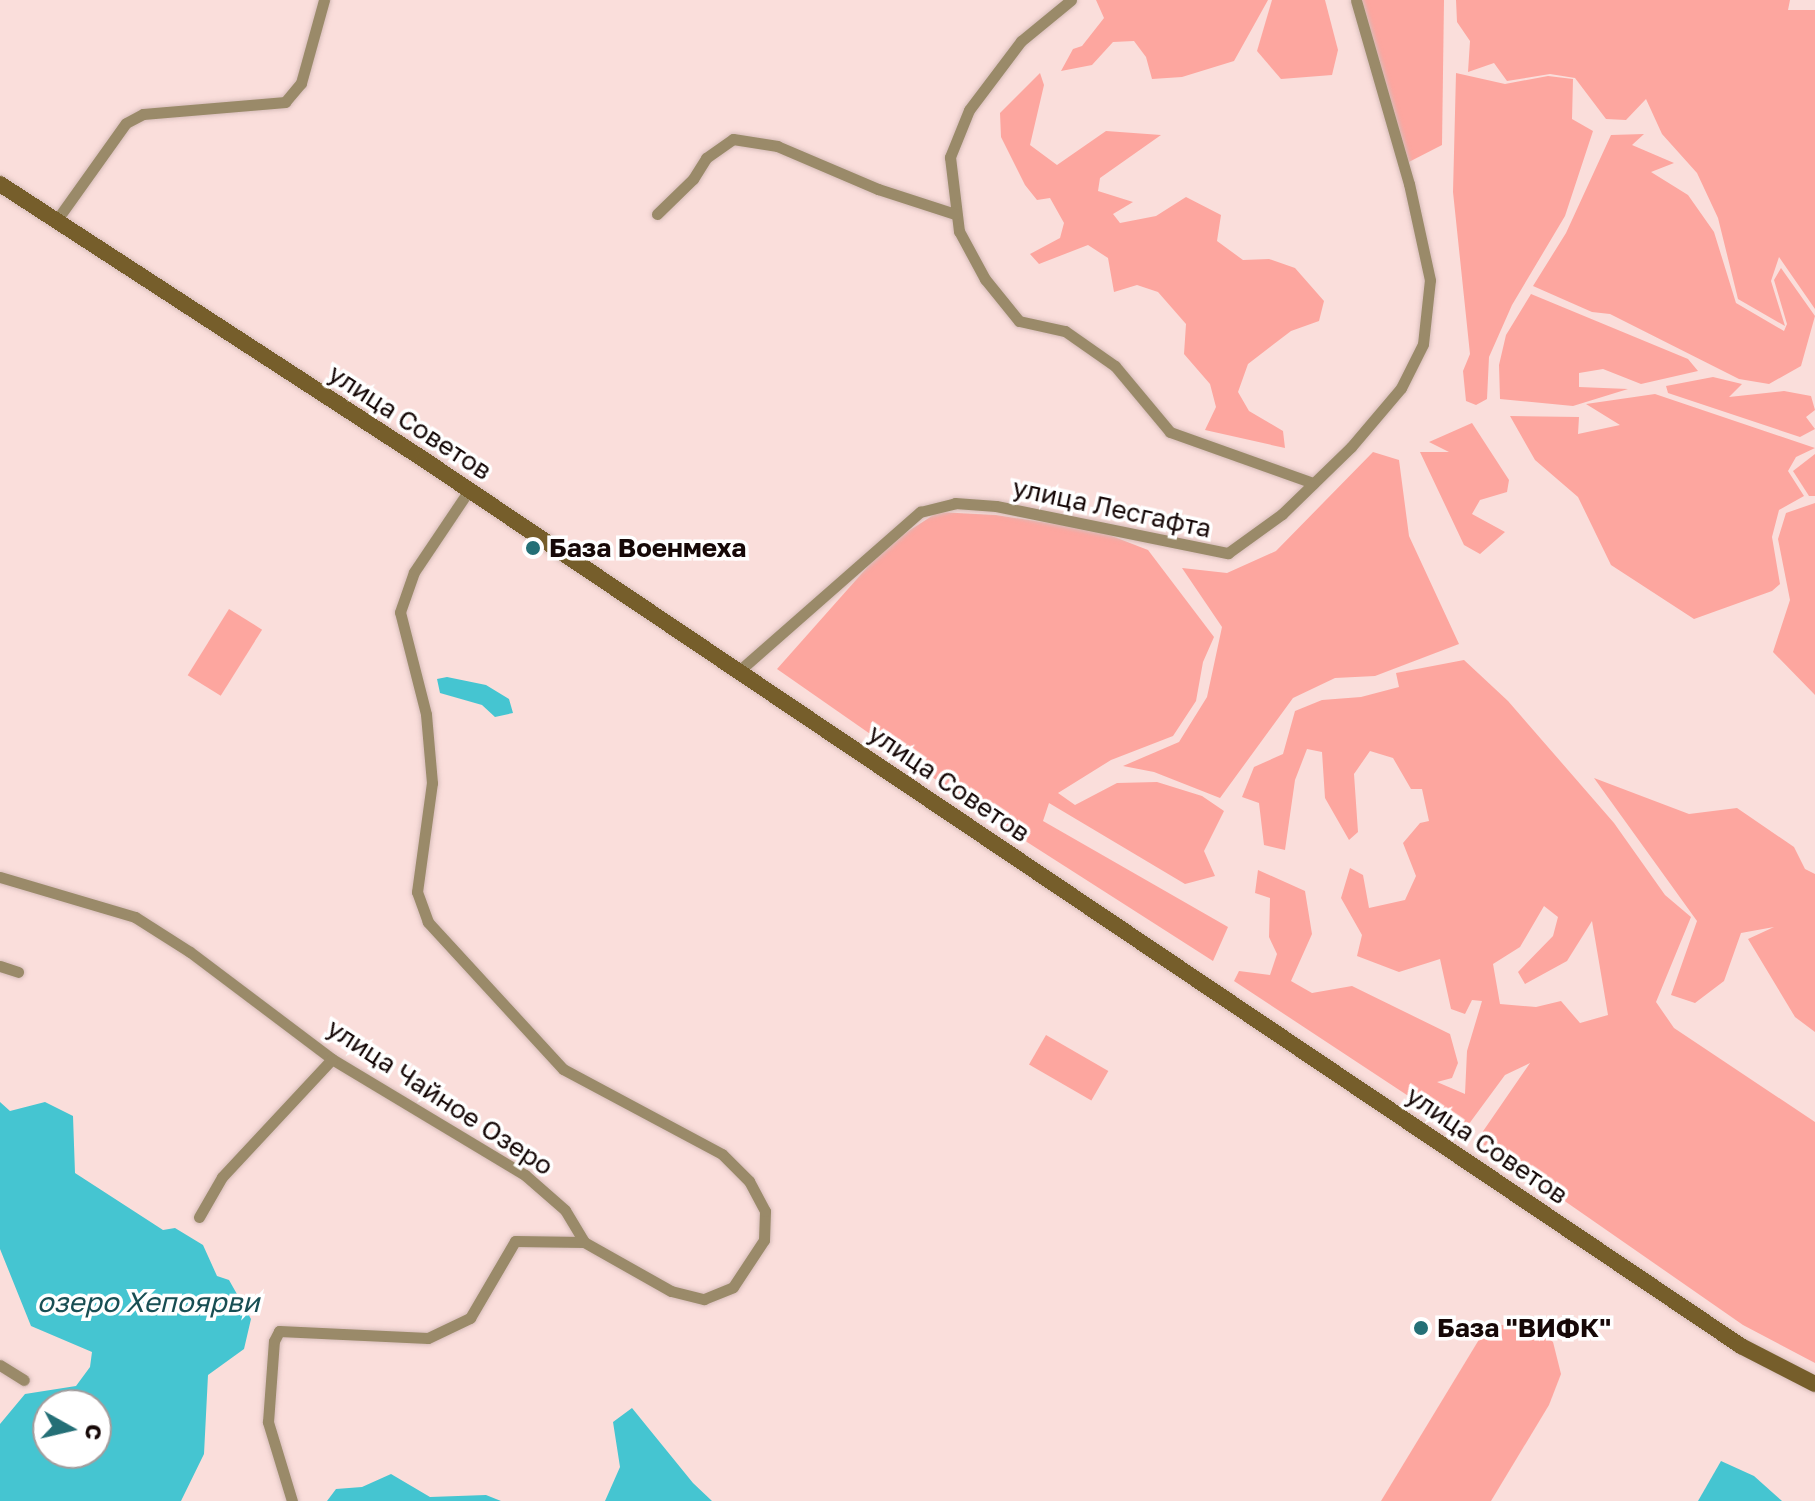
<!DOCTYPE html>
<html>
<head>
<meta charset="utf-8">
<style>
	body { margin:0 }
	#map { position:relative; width:1815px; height:1501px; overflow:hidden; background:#fadedb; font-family:"Golos Text",sans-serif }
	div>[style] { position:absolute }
	.green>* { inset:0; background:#fda69f; transform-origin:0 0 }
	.water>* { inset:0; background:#45c5d1 }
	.roads { filter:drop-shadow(0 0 2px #d6bcb9) drop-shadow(0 0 2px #d6bcb9) }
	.street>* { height:11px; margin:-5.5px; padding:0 5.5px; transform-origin:5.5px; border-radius:5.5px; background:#9a8a69 }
	.secondary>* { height:16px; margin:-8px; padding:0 8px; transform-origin:8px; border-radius:8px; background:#765e2b }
	.dots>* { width:22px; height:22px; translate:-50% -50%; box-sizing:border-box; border:4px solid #fff; border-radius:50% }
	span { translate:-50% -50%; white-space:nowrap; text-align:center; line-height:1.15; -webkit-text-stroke:7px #fff; paint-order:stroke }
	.street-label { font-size:26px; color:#160807 }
	.poi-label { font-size:26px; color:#160807; font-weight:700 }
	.left { translate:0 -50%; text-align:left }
	.water-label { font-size:28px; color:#184e53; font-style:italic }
	.north { position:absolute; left:32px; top:1389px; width:80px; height:80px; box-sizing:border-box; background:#fff; border:2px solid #a29c9c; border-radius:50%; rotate:98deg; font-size:22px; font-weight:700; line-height:32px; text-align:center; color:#160807 }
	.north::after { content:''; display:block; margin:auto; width:28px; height:36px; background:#246f76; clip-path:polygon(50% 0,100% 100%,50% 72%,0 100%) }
</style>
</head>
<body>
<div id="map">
	<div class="green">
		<i style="clip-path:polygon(1096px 0,1268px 0,1234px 61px,1182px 77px,1152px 79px,1146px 57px,1134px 41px,1113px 42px,1092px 65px,1061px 71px,1073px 49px,1082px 46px,1104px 18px)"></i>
		<i style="clip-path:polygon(1272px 0,1325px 0,1338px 50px,1332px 75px,1281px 79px,1257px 51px)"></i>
		<i style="clip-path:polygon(1359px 0,1444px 0,1442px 145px,1403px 165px)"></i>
		<i style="clip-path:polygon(1456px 0,1790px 0,1788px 10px,1815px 10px,1815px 309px,1779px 257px,1771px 281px,1785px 326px,1738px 299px,1718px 218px,1697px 173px,1662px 134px,1646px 99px,1626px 120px,1606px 119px,1575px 78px,1550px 74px,1507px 81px,1494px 63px,1468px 72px,1470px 41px,1457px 22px)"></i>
		<i style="clip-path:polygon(1040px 73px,1044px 85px,1030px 145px,1057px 165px,1106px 131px,1161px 135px,1100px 178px,1098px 191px,1133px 202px,1113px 214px,1120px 223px,1156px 216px,1186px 197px,1221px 215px,1217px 241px,1243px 260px,1269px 259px,1295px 268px,1324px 301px,1319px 321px,1291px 331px,1248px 364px,1238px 392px,1249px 411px,1283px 431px,1285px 448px,1205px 430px,1216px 407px,1210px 384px,1184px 354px,1186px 324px,1158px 292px,1137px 285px,1114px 292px,1108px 258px,1088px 245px,1039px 264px,1030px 254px,1060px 238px,1064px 223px,1050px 198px,1037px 200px,1025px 185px,1001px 137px,1000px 113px)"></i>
		<i style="clip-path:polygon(1456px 73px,1505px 84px,1548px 76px,1573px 79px,1572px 119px,1593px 131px,1565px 216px,1512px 305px,1489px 357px,1487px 399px,1476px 405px,1466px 401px,1463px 371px,1470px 354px,1453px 192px)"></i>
		<i style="clip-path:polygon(1644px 134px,1632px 145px,1674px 163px,1651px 172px,1688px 195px,1714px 232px,1736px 303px,1784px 331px,1787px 324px,1774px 280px,1781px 268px,1815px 316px,1801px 366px,1769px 384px,1739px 379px,1610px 314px,1592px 312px,1533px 286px,1566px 233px,1611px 135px)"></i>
		<i style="clip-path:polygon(1531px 294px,1688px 359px,1698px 371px,1641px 384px,1603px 369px,1579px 373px,1579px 387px,1628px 389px,1573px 406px,1500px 399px,1499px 365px,1506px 335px)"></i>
		<i style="clip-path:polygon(1713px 377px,1742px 384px,1729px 397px,1784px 391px,1811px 396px,1815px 410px,1806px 417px,1815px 429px,1800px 437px,1668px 393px,1666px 386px)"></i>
		<i style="clip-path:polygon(1655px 394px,1815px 448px,1796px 457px,1788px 471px,1804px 496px,1779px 510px,1772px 537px,1780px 584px,1772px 591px,1694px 619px,1611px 565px,1578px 497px,1535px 460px,1510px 416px,1579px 417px,1578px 434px,1620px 425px,1586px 404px)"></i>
		<i style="clip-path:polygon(1472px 423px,1509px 480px,1507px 492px,1480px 500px,1472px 514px,1505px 532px,1480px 554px,1464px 545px,1420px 452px,1449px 452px,1429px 442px)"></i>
		<i style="clip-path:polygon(1373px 452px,1399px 460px,1409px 536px,1459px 644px,1375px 676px,1335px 678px,1293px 698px,1220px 798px,1154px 772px,1123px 766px,1179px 742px,1207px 697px,1222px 627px,1182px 568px,1227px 573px,1276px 551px)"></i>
		<i style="clip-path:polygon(1815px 454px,1815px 496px,1809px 496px,1793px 471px)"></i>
		<i style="clip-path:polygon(1815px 503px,1815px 695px,1773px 652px,1790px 600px,1778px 539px,1786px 513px)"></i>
		<i style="clip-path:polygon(938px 512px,996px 515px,1099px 531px,1148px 550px,1214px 637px,1203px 662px,1196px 701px,1173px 736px,1111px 760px,1058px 793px,1075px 805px,1117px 783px,1157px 782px,1202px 796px,1224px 811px,1204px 851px,1215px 876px,1185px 884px,1049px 803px,1043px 821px,1228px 927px,1213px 961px,1008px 830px,777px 669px,887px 545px)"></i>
		<i style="left:229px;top:609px;width:39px;height:78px;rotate:32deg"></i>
		<i style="clip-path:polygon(evenodd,1464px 660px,1508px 701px,1614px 823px,1665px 895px,1691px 917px,1656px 1002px,1674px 1028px,1815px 1122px,1815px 1363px,1743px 1325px,1477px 1140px,1530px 1063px,1505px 1075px,1463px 1132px,1234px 981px,1239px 971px,1270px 975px,1277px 954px,1269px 937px,1270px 898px,1255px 893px,1258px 870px,1305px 891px,1312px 934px,1291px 981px,1312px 993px,1352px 986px,1450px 1034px,1458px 1063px,1452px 1078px,1437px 1082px,1465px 1094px,1467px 1051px,1482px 1001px,1472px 1000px,1465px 1014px,1451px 1009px,1440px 959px,1399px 972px,1357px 956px,1362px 935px,1341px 898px,1350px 868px,1363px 875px,1369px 908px,1405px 900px,1416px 876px,1403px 843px,1420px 823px,1429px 821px,1422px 789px,1411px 789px,1393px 758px,1370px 751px,1354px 774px,1358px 832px,1349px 840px,1325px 798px,1322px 752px,1307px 749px,1295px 780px,1285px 850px,1264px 845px,1259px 803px,1242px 797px,1254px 767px,1283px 754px,1295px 711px,1322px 700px,1361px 697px,1399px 687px,1396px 673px,1464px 660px,1544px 906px,1558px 917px,1553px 936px,1518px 972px,1525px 984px,1567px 961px,1592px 921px,1608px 1015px,1580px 1023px,1561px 1001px,1536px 1007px,1500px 1004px,1493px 964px,1520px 947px,1544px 906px)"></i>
		<i style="clip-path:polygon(1594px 778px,1689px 814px,1737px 808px,1794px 847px,1805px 869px,1815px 874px,1815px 1032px,1795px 1017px,1748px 939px,1774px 927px,1741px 933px,1724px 981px,1695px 1003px,1671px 995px,1697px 921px)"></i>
		<i style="left:1046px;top:1035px;width:72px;height:34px;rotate:30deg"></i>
		<i style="clip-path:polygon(1502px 1325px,1539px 1331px,1553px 1342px,1561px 1374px,1549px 1405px,1491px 1501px,1381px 1501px,1483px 1333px)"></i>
	</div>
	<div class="water">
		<i style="clip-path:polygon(447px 677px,486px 685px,509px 699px,513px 713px,495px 717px,482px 705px,440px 693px,437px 679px)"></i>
		<i style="clip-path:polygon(evenodd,0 1102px,10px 1111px,45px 1102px,73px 1116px,75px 1173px,163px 1230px,175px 1228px,203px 1245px,217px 1276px,229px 1280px,251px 1319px,244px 1349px,208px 1375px,204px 1454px,181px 1501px,0 1501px,0 1424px,25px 1394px,76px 1386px,90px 1367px,92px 1352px,31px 1326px,0 1249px,0 1102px,48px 1405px,96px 1405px,96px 1453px,48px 1453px,48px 1405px)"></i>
		<i style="clip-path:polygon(632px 1408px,693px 1483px,712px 1501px,605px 1501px,620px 1467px,613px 1422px)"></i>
		<i style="clip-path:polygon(1721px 1461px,1754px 1476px,1782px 1501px,1698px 1501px)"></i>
		<i style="clip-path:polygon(391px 1474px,430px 1497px,486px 1495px,501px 1501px,327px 1501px,336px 1489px,362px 1487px)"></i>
	</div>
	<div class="roads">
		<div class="street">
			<i style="left:1071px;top:0;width:65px;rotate:140.6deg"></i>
			<i style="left:1021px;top:41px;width:86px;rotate:127deg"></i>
			<i style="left:969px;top:110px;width:51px;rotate:112deg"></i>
			<i style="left:950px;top:157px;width:75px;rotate:83.1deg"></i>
			<i style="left:959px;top:231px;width:55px;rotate:61.6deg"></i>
			<i style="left:985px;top:279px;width:54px;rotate:51deg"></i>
			<i style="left:1019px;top:321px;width:47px;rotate:12.3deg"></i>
			<i style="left:1065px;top:331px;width:61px;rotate:35deg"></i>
			<i style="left:1115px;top:366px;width:86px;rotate:50.2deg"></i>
			<i style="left:1170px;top:432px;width:152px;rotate:19.6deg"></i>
			<i style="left:657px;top:214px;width:50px;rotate:-44.2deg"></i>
			<i style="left:693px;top:179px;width:25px;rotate:-58deg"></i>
			<i style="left:706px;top:158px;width:33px;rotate:-35deg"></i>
			<i style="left:733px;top:139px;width:45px;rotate:9deg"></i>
			<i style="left:777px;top:146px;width:110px;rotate:23.1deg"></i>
			<i style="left:878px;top:189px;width:81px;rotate:18deg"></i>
			<i style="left:56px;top:221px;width:120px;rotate:-54.5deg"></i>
			<i style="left:126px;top:123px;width:19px;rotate:-28deg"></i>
			<i style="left:143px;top:114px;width:143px;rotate:-4.8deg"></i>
			<i style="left:285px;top:102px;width:25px;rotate:-50deg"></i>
			<i style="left:301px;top:83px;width:86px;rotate:-74.5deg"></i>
			<i style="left:740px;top:670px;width:240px;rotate:-41.3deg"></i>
			<i style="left:920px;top:512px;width:36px;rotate:-14deg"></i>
			<i style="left:955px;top:503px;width:41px;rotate:4.2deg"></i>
			<i style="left:996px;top:506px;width:237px;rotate:11.5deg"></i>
			<i style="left:1228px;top:553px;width:67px;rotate:-35.8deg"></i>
			<i style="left:1282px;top:514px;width:96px;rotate:-44.2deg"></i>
			<i style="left:1351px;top:447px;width:77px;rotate:-49.7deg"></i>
			<i style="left:1401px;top:388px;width:49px;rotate:-63.4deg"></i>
			<i style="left:1423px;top:344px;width:64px;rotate:-83.8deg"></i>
			<i style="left:1430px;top:280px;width:98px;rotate:-102.3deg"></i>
			<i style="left:1409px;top:184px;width:191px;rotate:-106.1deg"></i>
			<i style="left:0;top:877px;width:141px;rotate:16.5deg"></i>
			<i style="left:135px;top:917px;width:65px;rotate:32.5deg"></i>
			<i style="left:190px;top:952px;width:178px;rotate:37deg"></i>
			<i style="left:332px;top:1059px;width:225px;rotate:31deg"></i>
			<i style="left:525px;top:1175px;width:53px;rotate:41.2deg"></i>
			<i style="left:565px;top:1210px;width:37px;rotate:59deg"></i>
			<i style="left:584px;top:1242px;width:100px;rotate:29.4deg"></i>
			<i style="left:671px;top:1291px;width:34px;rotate:14deg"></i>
			<i style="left:704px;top:1299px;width:31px;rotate:-22deg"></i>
			<i style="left:733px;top:1287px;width:56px;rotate:-56.6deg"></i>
			<i style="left:764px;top:1240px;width:29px;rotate:-88deg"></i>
			<i style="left:765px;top:1211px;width:34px;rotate:-118deg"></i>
			<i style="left:749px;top:1181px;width:38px;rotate:-135deg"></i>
			<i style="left:722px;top:1154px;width:180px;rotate:-151.9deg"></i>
			<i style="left:563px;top:1069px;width:200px;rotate:-132.6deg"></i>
			<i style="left:428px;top:922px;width:32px;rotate:-110deg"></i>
			<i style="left:417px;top:892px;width:110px;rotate:-82.2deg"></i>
			<i style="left:432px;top:783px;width:69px;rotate:-95deg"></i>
			<i style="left:426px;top:714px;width:105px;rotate:-104.3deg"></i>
			<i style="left:400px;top:612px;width:42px;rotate:-70.7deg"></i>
			<i style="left:414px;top:572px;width:99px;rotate:-56.1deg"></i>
			<i style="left:0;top:966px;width:19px;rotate:18deg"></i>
			<i style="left:199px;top:1217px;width:46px;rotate:-60.1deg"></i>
			<i style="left:222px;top:1177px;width:161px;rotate:-47deg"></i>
			<i style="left:0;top:1365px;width:28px;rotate:32deg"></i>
			<i style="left:292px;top:1501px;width:83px;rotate:-106.9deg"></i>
			<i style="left:268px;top:1422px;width:81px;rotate:-85.8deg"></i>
			<i style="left:274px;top:1341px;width:11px;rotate:-63deg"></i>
			<i style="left:279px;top:1331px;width:149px;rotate:2.7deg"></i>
			<i style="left:428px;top:1338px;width:47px;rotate:-25.5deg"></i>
			<i style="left:470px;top:1318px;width:89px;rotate:-59.7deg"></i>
			<i style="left:515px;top:1241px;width:69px;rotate:0.8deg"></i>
		</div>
		<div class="secondary">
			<i style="left:0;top:184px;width:505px;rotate:33.03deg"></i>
			<i style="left:423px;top:459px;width:1589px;rotate:33.94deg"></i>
			<i style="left:1741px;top:1346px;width:83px;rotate:27.2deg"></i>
		</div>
	</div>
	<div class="dots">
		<i style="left:533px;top:548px;background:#246f76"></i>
		<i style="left:1421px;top:1328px;background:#246f76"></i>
	</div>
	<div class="street-label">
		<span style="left:410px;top:422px;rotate:33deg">улица Советов</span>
		<span style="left:1112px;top:508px;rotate:12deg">улица Лесгафта</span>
		<span style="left:949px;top:783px;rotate:34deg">улица Советов</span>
		<span style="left:440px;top:1097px;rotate:33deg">улица Чайное Озеро</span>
		<span style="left:1487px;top:1145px;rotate:34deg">улица Советов</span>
	</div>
	<div class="poi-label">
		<span class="left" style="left:549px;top:548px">База Военмеха</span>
		<span class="left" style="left:1437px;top:1328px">База "ВИФК"</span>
	</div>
	<div class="water-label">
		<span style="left:148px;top:1302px">озеро Хепоярви</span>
	</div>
	<div class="north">С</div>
</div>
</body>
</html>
